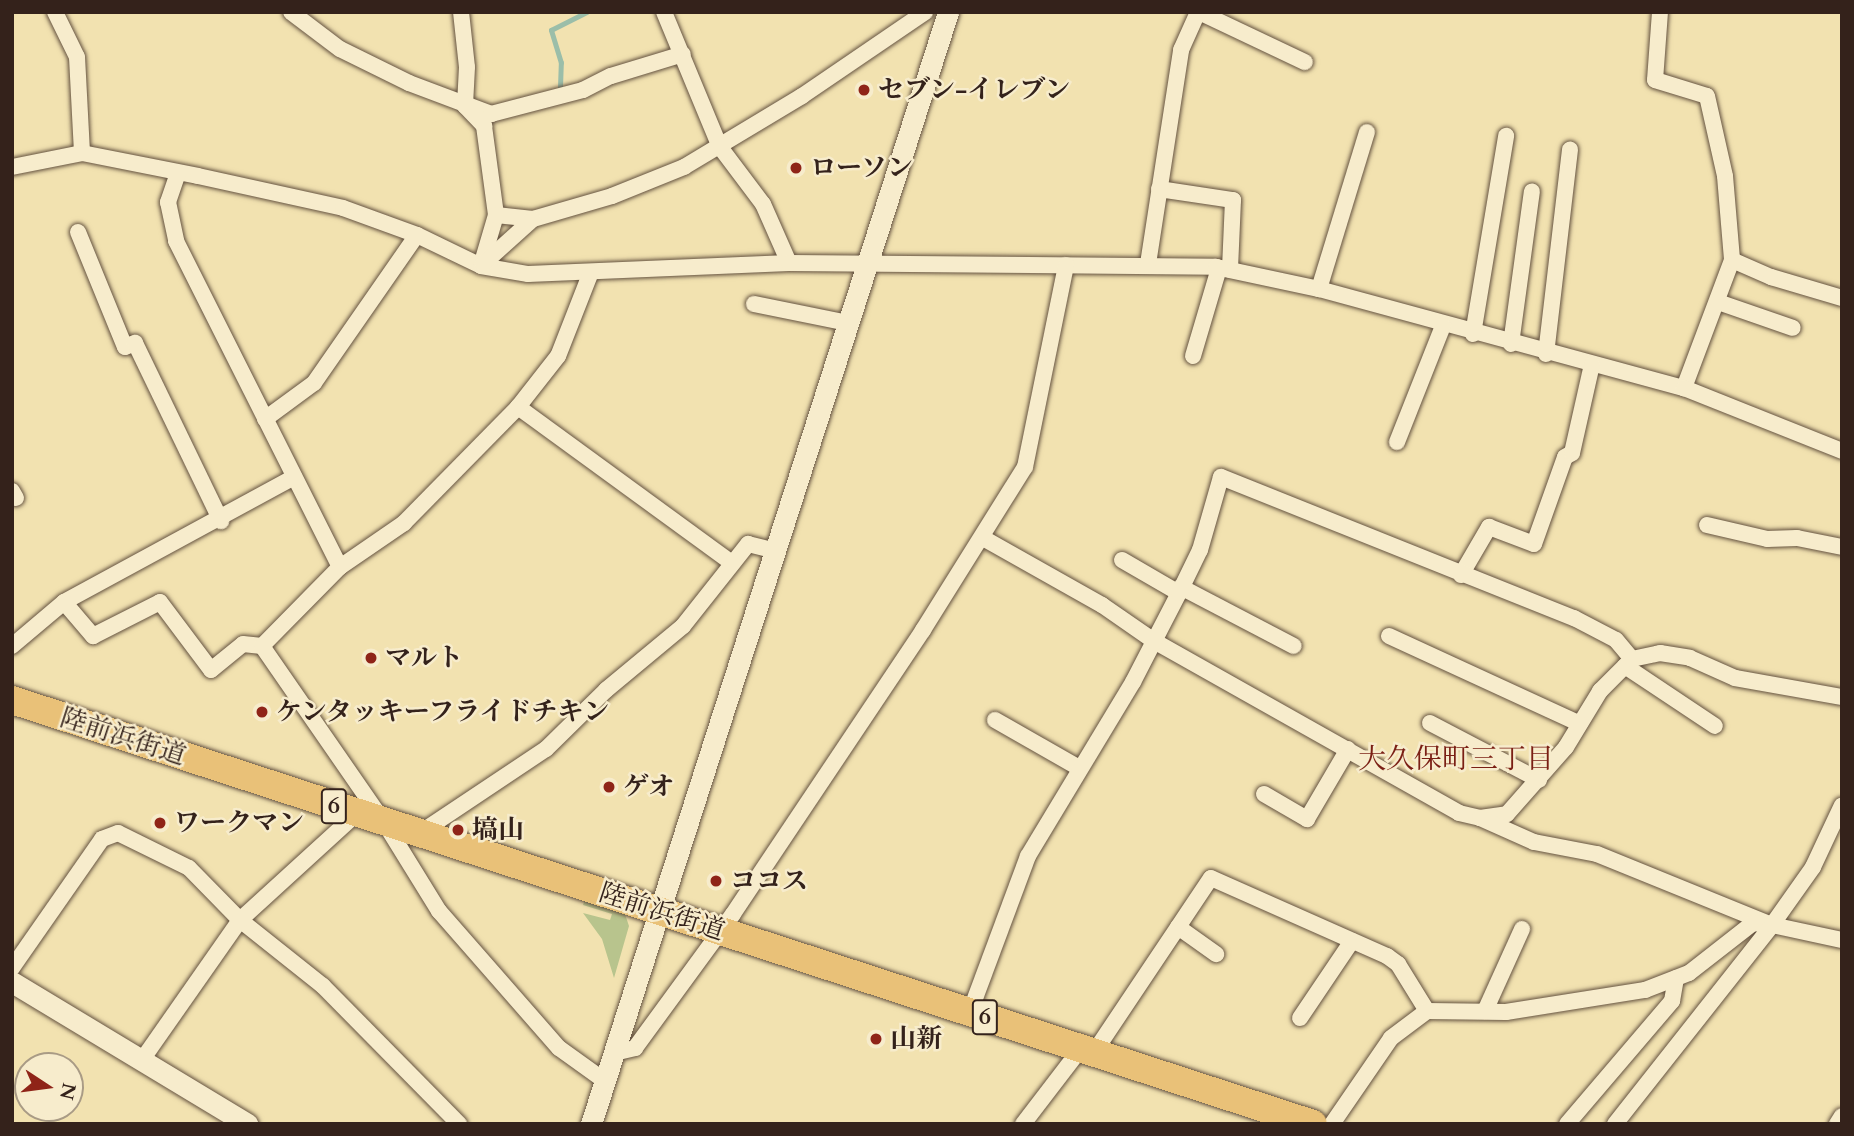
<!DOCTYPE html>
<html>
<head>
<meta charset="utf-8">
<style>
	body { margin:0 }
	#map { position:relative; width:1854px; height:1136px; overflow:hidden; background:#f2e2b0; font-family:Cardo,"Noto Serif JP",serif }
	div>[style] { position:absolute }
	.green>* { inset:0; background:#b8c48d }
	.stream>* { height:4.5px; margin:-2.25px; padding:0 2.25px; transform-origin:2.25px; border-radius:2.25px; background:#9bbea9 }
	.roads { filter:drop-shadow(0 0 2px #645240) drop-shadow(0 0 2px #645240) }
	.minor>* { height:16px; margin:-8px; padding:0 8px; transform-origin:8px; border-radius:8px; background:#f7eccc }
	.tertiary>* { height:21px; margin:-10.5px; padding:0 10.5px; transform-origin:10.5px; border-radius:10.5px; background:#f7eccc }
	.trunk>* { height:28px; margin:-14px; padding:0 14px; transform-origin:14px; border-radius:14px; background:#e9c178 }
	.dots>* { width:19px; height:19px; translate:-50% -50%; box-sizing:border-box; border:4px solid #f7eccc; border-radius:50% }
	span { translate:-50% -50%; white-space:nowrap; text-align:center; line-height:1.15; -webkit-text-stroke:5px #f7eccc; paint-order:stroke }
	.shield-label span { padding:2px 5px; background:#f7eccc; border:2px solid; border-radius:5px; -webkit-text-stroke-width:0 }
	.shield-label { font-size:24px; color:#34221b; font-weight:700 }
	.poi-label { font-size:26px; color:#34221b; font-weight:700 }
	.left { translate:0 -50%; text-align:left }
	.street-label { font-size:26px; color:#34221b }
	.neighbourhood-label { font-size:28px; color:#7a1f14 }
	.frame { position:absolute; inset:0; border:14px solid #34221b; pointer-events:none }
	.north { position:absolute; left:14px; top:1052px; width:70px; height:70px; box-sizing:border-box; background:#f7eccc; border:2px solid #a99b85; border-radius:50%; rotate:103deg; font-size:19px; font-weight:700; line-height:28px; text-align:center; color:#34221b }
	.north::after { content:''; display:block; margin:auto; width:24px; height:32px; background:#8f2418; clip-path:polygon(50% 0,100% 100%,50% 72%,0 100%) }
</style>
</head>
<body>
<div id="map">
	<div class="green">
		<i style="clip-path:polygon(585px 899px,624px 911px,629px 926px,614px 978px,602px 939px,583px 913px,610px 920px,612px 914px,583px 905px)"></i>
	</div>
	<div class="stream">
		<i style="left:560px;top:87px;width:24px;rotate:-88deg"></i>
		<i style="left:561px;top:63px;width:34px;rotate:-107deg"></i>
		<i style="left:551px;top:30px;width:40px;rotate:-26.6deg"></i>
	</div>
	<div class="roads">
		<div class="minor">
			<i style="left:55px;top:12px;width:50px;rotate:63.9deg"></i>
			<i style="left:77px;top:57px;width:96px;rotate:87deg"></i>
			<i style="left:291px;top:12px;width:61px;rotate:37.1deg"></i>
			<i style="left:340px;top:49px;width:77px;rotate:26.2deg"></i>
			<i style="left:409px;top:83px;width:88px;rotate:20.7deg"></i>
			<i style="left:491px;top:114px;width:95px;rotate:-14.6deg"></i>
			<i style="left:583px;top:90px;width:31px;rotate:-27deg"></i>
			<i style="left:611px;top:76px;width:75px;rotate:-17deg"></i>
			<i style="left:461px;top:12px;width:55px;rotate:83.8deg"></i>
			<i style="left:467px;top:67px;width:39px;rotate:93deg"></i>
			<i style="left:465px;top:106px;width:28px;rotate:46deg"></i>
			<i style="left:484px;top:126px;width:90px;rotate:82.3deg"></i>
			<i style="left:496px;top:215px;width:53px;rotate:106.4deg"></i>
			<i style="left:664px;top:12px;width:146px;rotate:67.5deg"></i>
			<i style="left:720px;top:147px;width:71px;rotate:53deg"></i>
			<i style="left:763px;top:204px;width:64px;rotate:66.2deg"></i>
			<i style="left:1199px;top:12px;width:117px;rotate:25.3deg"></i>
			<i style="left:1660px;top:12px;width:68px;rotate:94.2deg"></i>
			<i style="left:1655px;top:80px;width:54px;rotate:17.1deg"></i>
			<i style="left:1707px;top:96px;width:82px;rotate:77.3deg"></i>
			<i style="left:1725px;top:176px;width:84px;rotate:85.2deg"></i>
			<i style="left:1732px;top:260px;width:137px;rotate:110.6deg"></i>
			<i style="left:12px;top:167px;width:71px;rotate:-11.3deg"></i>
			<i style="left:82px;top:153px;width:118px;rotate:11.2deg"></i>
			<i style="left:198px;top:176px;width:148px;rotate:12.4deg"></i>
			<i style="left:343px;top:208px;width:79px;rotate:20deg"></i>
			<i style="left:417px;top:235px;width:71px;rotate:25.8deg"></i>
			<i style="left:481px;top:266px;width:48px;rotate:9.7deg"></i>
			<i style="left:528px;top:274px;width:261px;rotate:-2.4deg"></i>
			<i style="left:789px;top:263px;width:427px;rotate:0.5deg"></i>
			<i style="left:1216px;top:267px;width:105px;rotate:12.1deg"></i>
			<i style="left:1319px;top:289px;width:378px;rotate:15.2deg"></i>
			<i style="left:1684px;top:388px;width:170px;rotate:21.7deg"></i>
			<i style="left:178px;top:173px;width:31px;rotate:109deg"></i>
			<i style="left:168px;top:202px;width:40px;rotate:78deg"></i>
			<i style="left:176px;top:241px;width:365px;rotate:63.3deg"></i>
			<i style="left:1159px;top:189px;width:75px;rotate:8.5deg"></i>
			<i style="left:1233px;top:200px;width:70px;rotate:92.5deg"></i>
			<i style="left:496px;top:215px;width:37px;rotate:6deg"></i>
			<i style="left:533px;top:219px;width:82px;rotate:-16.2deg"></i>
			<i style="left:612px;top:196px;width:78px;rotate:-21.9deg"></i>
			<i style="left:684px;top:167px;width:138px;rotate:-31deg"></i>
			<i style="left:802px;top:96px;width:149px;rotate:-34.3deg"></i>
			<i style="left:78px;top:232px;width:124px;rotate:67.8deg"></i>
			<i style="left:125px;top:347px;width:11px;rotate:-22deg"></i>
			<i style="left:135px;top:343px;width:198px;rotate:64.2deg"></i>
			<i style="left:1732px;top:260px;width:43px;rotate:23.6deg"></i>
			<i style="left:1771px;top:277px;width:74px;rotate:16.5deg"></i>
			<i style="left:483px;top:264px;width:67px;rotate:-42deg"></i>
			<i style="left:1148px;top:264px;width:217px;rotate:-81.2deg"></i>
			<i style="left:1181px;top:50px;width:42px;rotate:-65.9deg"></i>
			<i style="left:591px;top:272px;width:90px;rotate:111.4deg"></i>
			<i style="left:558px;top:356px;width:65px;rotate:128.1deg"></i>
			<i style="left:518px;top:407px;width:265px;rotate:36.1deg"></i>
			<i style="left:1319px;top:289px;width:164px;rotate:-73deg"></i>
			<i style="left:1718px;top:302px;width:79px;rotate:19.1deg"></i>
			<i style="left:754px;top:304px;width:96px;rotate:11.4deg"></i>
			<i style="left:1473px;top:334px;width:201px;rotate:-80.5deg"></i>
			<i style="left:1511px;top:344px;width:154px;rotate:-82.2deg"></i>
			<i style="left:1546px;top:354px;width:206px;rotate:-83.3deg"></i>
			<i style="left:1193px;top:356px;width:92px;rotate:-73.5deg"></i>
			<i style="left:265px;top:419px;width:61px;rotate:-36.3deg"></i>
			<i style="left:314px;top:383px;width:180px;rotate:-55.2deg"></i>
			<i style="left:1397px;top:442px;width:125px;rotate:-68.4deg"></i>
			<i style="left:12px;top:491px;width:8px;rotate:60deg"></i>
			<i style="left:1707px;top:525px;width:62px;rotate:13.1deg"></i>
			<i style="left:1767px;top:539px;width:30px;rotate:-2deg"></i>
			<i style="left:1797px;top:538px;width:46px;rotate:11.3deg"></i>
			<i style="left:983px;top:538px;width:137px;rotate:29.4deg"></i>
			<i style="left:1102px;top:605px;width:63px;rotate:34.7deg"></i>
			<i style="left:1154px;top:641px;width:350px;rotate:29.4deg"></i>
			<i style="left:1459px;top:813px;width:22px;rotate:13deg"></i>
			<i style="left:1480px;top:818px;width:27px;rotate:-8deg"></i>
			<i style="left:1507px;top:814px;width:89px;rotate:-48.6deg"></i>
			<i style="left:1566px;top:747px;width:66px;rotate:-58.7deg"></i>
			<i style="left:1600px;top:691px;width:45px;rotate:-45deg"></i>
			<i style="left:1632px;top:659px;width:29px;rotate:-12deg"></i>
			<i style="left:1660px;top:653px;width:30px;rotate:9deg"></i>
			<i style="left:1690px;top:658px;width:49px;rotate:24deg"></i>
			<i style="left:1735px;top:678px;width:109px;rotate:10.1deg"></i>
			<i style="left:1122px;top:560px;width:66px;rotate:30.1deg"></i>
			<i style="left:1461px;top:575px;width:56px;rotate:-59.7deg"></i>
			<i style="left:1489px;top:527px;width:48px;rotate:20.7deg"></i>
			<i style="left:1534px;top:544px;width:92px;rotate:-70.4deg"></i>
			<i style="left:1565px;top:457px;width:8px;rotate:-30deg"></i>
			<i style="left:1572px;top:453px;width:91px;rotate:-77.3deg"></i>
			<i style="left:1181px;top:587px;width:127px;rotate:27.6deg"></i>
			<i style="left:64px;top:602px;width:262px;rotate:-28.5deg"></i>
			<i style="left:1389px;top:636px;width:210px;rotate:24.7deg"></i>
			<i style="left:12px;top:646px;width:68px;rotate:-40.2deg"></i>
			<i style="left:64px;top:602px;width:45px;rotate:49.5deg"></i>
			<i style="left:93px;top:636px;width:75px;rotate:-26.9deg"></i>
			<i style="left:160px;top:602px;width:85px;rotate:53.1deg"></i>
			<i style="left:211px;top:670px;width:41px;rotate:-39.1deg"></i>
			<i style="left:243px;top:644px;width:19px;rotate:6deg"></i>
			<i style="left:262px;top:646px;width:214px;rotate:55.3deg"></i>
			<i style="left:384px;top:822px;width:105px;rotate:58.3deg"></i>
			<i style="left:439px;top:911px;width:182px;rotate:48.8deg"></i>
			<i style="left:559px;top:1048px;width:57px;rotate:35.7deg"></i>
			<i style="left:262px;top:646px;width:111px;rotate:-45.4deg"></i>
			<i style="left:340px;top:567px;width:78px;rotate:-34.5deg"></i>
			<i style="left:404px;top:523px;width:163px;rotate:-45.5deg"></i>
			<i style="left:1625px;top:666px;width:108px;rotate:33.7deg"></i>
			<i style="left:995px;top:720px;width:97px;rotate:29.7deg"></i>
			<i style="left:1430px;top:723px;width:123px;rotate:27.6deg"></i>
			<i style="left:1264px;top:794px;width:50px;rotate:30.2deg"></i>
			<i style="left:1307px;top:819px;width:81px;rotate:-59.6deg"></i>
			<i style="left:1480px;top:818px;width:59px;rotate:24deg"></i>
			<i style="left:1534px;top:842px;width:64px;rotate:10.8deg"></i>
			<i style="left:1597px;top:854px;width:189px;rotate:22.1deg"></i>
			<i style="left:1772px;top:925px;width:72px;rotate:12.1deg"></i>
			<i style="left:420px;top:833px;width:151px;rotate:-33.7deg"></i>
			<i style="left:546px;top:749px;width:84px;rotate:-44.5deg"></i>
			<i style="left:606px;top:690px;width:100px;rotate:-39.7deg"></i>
			<i style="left:683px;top:626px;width:105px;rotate:-51.6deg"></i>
			<i style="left:748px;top:544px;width:29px;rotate:14deg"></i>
			<i style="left:1178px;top:927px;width:47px;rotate:35.4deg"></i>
			<i style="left:12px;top:968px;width:157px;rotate:-55.1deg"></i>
			<i style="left:102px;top:839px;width:17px;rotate:-21deg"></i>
			<i style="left:118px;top:833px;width:79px;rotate:26.2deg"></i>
			<i style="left:189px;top:868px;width:73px;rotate:45.6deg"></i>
			<i style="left:240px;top:920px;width:106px;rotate:38.5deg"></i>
			<i style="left:323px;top:986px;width:194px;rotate:45.4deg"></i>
			<i style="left:1485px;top:1011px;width:90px;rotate:-65.7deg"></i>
			<i style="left:970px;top:1012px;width:166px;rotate:-69.6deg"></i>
			<i style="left:1028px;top:856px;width:203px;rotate:-58.9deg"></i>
			<i style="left:1133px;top:682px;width:100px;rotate:-62.7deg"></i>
			<i style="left:1179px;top:593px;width:48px;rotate:-64deg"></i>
			<i style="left:1200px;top:550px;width:76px;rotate:-74deg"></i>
			<i style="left:1221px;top:477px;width:380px;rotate:21.8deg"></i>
			<i style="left:1574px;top:618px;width:47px;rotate:27.6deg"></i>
			<i style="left:1616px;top:640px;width:25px;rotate:50deg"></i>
			<i style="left:1300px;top:1018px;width:93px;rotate:-56deg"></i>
			<i style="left:1095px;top:1051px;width:208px;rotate:-56.2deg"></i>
			<i style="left:1211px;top:878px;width:193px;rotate:23.9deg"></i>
			<i style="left:1387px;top:956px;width:14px;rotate:36deg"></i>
			<i style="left:1398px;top:964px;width:55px;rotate:58.3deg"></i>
			<i style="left:614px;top:1053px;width:22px;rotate:-13deg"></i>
			<i style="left:635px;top:1048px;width:166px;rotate:-53.8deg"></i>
			<i style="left:733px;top:914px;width:342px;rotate:-56.2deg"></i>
			<i style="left:923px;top:630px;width:192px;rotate:-58deg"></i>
			<i style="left:1025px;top:467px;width:206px;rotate:-78.5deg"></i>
			<i style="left:142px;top:1060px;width:171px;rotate:-55deg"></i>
			<i style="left:240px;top:920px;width:159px;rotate:-42.4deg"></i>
			<i style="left:1023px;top:1124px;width:97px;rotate:-52.5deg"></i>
			<i style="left:1332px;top:1124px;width:104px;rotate:-55.5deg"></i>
			<i style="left:1391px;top:1038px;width:45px;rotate:-36.9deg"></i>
			<i style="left:1427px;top:1011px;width:79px;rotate:0.7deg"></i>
			<i style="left:1506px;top:1012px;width:141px;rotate:-9deg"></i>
			<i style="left:1645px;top:990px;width:47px;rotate:-21.1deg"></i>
			<i style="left:1689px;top:973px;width:81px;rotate:-38deg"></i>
			<i style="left:1753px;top:923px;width:19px;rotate:6deg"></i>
			<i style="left:1567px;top:1124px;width:162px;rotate:-49.5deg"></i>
			<i style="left:1672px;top:1001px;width:23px;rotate:-80deg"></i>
			<i style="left:1615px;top:1124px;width:253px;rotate:-51.7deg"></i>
			<i style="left:1772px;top:925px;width:71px;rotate:-54.7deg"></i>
			<i style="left:1813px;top:867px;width:68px;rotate:-64.9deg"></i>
			<i style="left:1837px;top:1124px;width:9px;rotate:-58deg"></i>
		</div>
		<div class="tertiary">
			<i style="left:12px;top:982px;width:275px;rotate:31.1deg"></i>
			<i style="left:591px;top:1124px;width:1168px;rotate:-72.2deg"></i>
		</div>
		<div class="trunk">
			<i style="left:12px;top:700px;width:1368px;rotate:18.05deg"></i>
		</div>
	</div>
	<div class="dots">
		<i style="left:864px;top:90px;background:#8f2418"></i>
		<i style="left:796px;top:168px;background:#8f2418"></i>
		<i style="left:371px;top:658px;background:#8f2418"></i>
		<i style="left:262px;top:712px;background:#8f2418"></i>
		<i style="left:609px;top:787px;background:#8f2418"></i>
		<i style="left:160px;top:823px;background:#8f2418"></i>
		<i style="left:458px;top:830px;background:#8f2418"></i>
		<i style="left:716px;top:881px;background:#8f2418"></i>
		<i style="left:876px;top:1039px;background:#8f2418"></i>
	</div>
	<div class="shield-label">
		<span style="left:334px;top:806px">6</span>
		<span style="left:985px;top:1017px">6</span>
	</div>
	<div class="poi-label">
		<span class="left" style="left:878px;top:90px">セブン-イレブン</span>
		<span class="left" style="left:810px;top:168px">ローソン</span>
		<span class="left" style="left:385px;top:658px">マルト</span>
		<span class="left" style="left:276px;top:712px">ケンタッキーフライドチキン</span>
		<span class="left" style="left:623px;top:787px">ゲオ</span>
		<span class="left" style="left:174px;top:823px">ワークマン</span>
		<span class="left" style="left:472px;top:830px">塙山</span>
		<span class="left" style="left:730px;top:881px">ココス</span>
		<span class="left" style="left:890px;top:1039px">山新</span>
	</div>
	<div class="street-label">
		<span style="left:123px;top:737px;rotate:18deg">陸前浜街道</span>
		<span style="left:662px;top:912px;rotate:18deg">陸前浜街道</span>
	</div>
	<div class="neighbourhood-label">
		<span style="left:1456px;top:759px">大久保町三丁目</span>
	</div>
	<div class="frame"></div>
	<div class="north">N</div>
</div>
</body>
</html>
